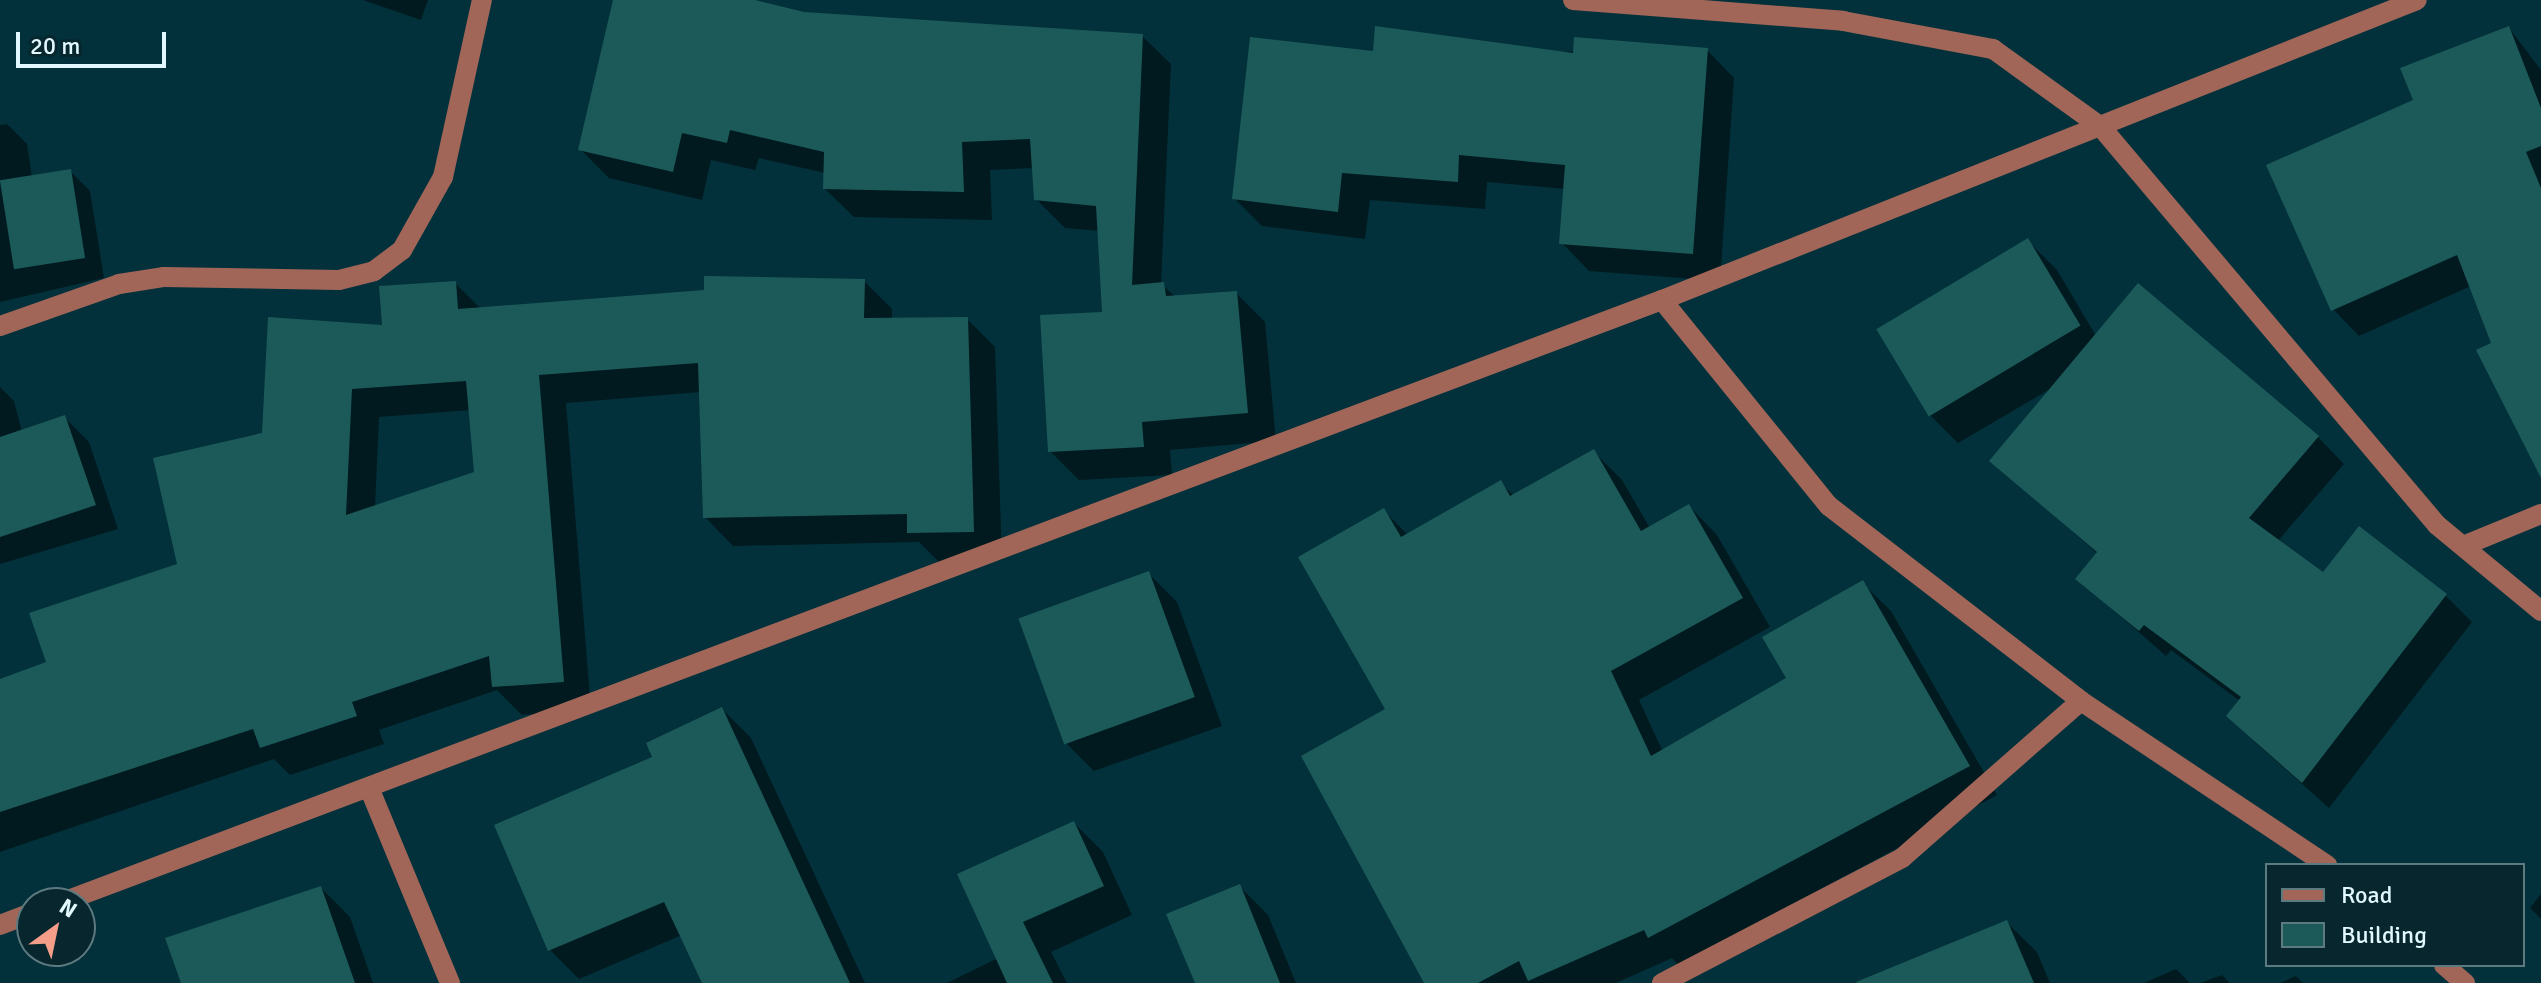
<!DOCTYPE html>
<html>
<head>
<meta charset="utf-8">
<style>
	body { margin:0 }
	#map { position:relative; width:2541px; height:983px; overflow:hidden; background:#02313b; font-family:Signika,sans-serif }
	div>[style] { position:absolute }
	.shadow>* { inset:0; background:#0007 }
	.building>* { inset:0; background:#1c5a5a; transform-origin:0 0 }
	.minor>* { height:20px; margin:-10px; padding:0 10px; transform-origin:10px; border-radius:10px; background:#a16658 }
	span { translate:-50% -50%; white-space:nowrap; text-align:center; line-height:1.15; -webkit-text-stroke:7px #07262d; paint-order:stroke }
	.legend { position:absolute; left:2265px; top:863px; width:260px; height:104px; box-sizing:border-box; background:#07262d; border:2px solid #5e7a81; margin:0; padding:10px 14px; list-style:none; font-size:24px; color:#e1f8fe }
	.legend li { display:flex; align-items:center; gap:16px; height:40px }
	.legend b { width:40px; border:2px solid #5e7a81 }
	.north { position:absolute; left:16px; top:887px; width:80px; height:80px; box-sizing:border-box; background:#07262d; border:2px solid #5e7a81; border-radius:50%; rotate:33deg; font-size:22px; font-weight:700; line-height:32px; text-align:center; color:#e1f8fe }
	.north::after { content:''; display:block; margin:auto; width:28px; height:36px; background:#f49e89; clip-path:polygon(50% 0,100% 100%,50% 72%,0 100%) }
	.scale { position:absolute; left:16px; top:32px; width:150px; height:36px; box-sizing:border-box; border:4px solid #e1f8fe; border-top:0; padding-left:10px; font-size:24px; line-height:28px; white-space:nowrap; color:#e1f8fe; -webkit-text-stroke:6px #07262d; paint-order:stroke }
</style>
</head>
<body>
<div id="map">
	<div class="shadow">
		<i style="clip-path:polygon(363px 0,428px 0,421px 20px)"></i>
		<i style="clip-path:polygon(615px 0,746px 0,804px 14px,1142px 36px,1171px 64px,1161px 284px,1177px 298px,1236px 293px,1265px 322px,1276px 441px,1170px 450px,1172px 475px,1079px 480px,1050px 451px,1104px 313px,1100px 231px,1065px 228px,1036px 199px,1034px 168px,990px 170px,992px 220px,854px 217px,825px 189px,825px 173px,759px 158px,755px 170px,711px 160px,702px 200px,609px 178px,580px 149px)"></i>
		<i style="clip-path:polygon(2509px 28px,2541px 70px,2541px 449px,2471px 286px,2359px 336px,2333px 309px,2415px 101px)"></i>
		<i style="clip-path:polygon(1707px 50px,1734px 78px,1720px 281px,1589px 271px,1562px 243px,1565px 189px,1487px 182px,1485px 209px,1370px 200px,1365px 239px,1262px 226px,1234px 198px,1375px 54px)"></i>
		<i style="clip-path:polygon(7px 124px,27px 144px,32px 177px,70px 171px,90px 191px,104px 278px,0 302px,0 125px)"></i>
		<i style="clip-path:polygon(2028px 241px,2057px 270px,2096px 336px,2318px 437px,2344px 464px,2277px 542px,2323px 575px,2445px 595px,2472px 622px,2329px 808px,2255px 742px,2240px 701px,2171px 650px,2166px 656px,2078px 579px,2098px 554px,1992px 460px,2052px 388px,1958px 443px,1929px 414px)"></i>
		<i style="clip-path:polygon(evenodd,864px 281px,892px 309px,892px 320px,967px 319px,995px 347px,1002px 560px,938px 561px,919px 542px,733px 546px,705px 517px,701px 392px,566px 403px,591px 709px,522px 715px,497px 690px,379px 730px,384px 744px,290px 775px,274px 759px,0 852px,0 681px,49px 664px,179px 566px,264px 435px,384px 327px,455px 283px,481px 309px,864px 281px,471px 410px,476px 473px,375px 507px,379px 417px,471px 410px)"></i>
		<i style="clip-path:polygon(0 387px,14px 401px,22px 432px,64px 417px,89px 442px,118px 529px,0 564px)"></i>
		<i style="clip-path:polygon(1594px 452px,1622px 480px,1650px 528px,1689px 506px,1717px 535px,1770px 627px,1639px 700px,1663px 752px,1789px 679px,1862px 583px,1891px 611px,1997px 795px,1678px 965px,1672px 958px,1616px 983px,1426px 983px,1387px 710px,1384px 511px,1408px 535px,1500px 483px,1514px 496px)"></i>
		<i style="clip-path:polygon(1148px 573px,1177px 602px,1222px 726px,1094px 771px,1065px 742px)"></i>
		<i style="clip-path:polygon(722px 709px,751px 738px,865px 983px,704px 983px,682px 935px,579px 979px,550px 950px,655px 758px)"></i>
		<i style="clip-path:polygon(1074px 823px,1103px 852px,1132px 915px,1051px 952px,1067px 983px,947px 983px,998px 958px)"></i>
		<i style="clip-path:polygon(1239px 886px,1268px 915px,1296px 983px,1197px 983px)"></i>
		<i style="clip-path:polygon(321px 888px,350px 917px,373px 983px,183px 983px)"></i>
		<i style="clip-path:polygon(2541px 894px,2541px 919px,2530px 908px)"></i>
		<i style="clip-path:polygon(2006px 922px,2037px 952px,2050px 983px,1883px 983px)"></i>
		<i style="clip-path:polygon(2176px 969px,2190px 983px,2144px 983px)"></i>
		<i style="clip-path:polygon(2222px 975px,2230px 983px,2200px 983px)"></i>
		<i style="clip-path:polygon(2296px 976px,2303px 983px,2280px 983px)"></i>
	</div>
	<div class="building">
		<i style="clip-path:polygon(613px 0,755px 0,804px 12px,1143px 34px,1132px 285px,1164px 282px,1166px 296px,1237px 291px,1248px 413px,1142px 422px,1144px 447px,1048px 452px,1040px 315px,1102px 312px,1096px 206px,1034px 200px,1030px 139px,962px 142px,964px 192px,823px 189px,824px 152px,730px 130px,727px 143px,682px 133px,673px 172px,578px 150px)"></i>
		<i style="clip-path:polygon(1375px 26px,1573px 53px,1574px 37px,1708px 48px,1693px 254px,1559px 244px,1565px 165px,1459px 155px,1458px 182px,1342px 173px,1338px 212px,1232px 199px,1250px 37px,1373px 51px)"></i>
		<i style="clip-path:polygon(2509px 26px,2541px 108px,2541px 146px,2526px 152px,2541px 188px,2541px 478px,2476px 350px,2491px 343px,2457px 255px,2331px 311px,2266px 165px,2413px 100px,2400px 68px)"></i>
		<i style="left:71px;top:169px;width:90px;height:72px;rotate:81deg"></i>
		<i style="left:2028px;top:238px;width:102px;height:177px;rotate:59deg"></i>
		<i style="clip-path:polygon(evenodd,704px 276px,865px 279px,864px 318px,968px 317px,974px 532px,907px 533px,907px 514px,703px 518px,698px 363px,539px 375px,564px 682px,492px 687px,489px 656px,352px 702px,357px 716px,260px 748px,253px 729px,0 812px,0 679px,46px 662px,29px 613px,177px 564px,153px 458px,262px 433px,268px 317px,382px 325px,379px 286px,456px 281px,458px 309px,704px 290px,704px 276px,466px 381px,474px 472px,346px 515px,352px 389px,466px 381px)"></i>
		<i style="clip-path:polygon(2138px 283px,2319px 436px,2249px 518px,2323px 572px,2359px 526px,2447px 594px,2302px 783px,2226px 716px,2241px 697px,2144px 625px,2139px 631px,2075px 579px,2097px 552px,1989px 461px)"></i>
		<i style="clip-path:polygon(65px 415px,96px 505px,0 537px,0 437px)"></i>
		<i style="clip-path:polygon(1594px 449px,1641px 531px,1689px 504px,1743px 598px,1611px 671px,1651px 756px,1786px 678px,1762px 637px,1863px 580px,1970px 766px,1648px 938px,1644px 930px,1528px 981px,1519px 961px,1478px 983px,1424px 983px,1301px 756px,1385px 709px,1298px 557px,1384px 508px,1401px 537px,1501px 480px,1510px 496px)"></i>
		<i style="left:1149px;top:571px;width:134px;height:139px;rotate:70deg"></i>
		<i style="clip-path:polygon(722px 707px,850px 983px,702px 983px,664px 902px,548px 951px,494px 825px,652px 757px,646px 743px)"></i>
		<i style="clip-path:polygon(1074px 821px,1104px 886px,1023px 922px,1053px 983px,1007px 983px,957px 874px)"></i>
		<i style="clip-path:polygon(1240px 884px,1280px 983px,1195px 983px,1166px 914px)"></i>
		<i style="clip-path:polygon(321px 886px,355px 983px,181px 983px,165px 938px)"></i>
		<i style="clip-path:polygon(2007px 920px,2034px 983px,1857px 983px,1856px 982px)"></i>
	</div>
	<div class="minor">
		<i style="left:1573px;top:0;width:271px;rotate:4.4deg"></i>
		<i style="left:1843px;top:21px;width:153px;rotate:10.6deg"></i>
		<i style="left:1993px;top:49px;width:133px;rotate:35.8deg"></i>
		<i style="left:2101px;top:127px;width:521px;rotate:49.83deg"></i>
		<i style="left:2437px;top:525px;width:135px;rotate:39.6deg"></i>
		<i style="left:1662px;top:300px;width:265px;rotate:51deg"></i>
		<i style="left:1829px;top:506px;width:319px;rotate:37.7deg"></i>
		<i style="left:2081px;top:701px;width:296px;rotate:33.7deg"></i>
		<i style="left:0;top:326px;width:126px;rotate:-19.4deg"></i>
		<i style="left:119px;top:284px;width:46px;rotate:-8.8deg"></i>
		<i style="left:164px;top:277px;width:175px;rotate:1deg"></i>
		<i style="left:339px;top:280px;width:36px;rotate:-14deg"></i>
		<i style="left:374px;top:271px;width:35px;rotate:-37deg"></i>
		<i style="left:402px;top:250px;width:84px;rotate:-60.7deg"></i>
		<i style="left:443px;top:177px;width:181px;rotate:-77.6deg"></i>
		<i style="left:2463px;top:546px;width:84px;rotate:-22.3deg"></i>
		<i style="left:370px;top:790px;width:209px;rotate:67.5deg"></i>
		<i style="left:60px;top:903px;width:1712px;rotate:-20.63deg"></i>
		<i style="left:1662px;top:300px;width:812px;rotate:-21.67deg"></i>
		<i style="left:0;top:925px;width:34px;rotate:-21deg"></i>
		<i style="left:2444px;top:965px;width:28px;rotate:41deg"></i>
		<i style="left:1662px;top:983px;width:271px;rotate:-27.5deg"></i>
		<i style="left:1902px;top:858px;width:238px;rotate:-41.3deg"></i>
	</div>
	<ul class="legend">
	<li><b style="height:10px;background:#a16658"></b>Road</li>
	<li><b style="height:22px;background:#1c5a5a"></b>Building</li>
	</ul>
	<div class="north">N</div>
	<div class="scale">20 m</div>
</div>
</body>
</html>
